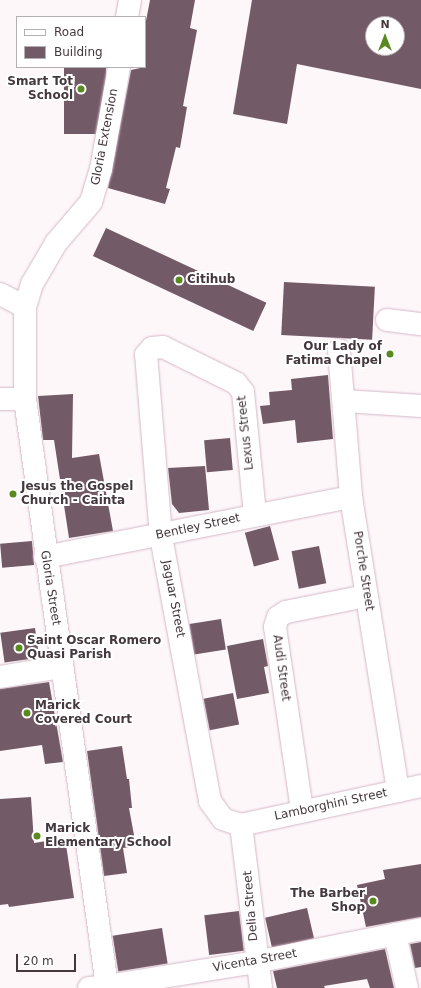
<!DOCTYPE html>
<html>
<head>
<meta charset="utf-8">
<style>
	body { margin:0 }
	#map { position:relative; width:421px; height:988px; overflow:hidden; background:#fdf7fa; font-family:"DejaVu Sans",sans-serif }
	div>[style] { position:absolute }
	.building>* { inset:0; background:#735a67; transform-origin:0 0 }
	.roads { filter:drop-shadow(0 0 1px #d5b8c7) drop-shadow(0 0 1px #d5b8c7) }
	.minor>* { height:22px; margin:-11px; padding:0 11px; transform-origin:11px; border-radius:11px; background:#fff }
	.tertiary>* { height:22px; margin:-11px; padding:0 11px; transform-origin:11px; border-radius:11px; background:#fff }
	.dots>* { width:11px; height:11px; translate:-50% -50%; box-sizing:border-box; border:2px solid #fff; border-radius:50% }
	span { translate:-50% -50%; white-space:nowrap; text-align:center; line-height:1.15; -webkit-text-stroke:4px #fff; paint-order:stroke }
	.poi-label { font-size:12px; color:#44383e; font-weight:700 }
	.right { translate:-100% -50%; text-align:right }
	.left { translate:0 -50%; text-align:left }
	.street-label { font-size:12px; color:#44383e }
	.legend { position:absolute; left:16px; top:16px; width:130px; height:52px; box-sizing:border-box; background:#fff; border:1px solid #b4afb2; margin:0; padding:5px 7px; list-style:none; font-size:12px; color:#44383e }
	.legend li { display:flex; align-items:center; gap:8px; height:20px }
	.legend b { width:20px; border:1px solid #b4afb2 }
	.north { position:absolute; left:365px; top:16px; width:40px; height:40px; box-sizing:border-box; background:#fff; border:1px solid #b4afb2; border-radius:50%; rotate:0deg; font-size:11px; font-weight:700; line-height:16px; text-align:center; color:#44383e }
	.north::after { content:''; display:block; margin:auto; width:14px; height:18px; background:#588a21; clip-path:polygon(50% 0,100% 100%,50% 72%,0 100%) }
	.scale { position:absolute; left:16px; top:954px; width:60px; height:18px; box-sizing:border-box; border:2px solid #44383e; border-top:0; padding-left:5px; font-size:12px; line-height:14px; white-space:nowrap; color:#44383e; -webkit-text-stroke:3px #fff; paint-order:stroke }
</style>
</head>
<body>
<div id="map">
	<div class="building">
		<i style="clip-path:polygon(150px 0,195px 0,190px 28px,197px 30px,183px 106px,187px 107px,180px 148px,176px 147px,166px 188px,170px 189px,165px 204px,108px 188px,131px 70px,145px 67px,145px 26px)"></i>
		<i style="clip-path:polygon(evenodd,252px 0,421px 0,421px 89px,297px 64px,287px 124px,233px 114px,252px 0,373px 24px,397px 24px,397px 48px,373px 48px,373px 24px)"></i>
		<i style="left:64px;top:67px;width:42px;height:67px"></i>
		<i style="left:106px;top:228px;width:177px;height:31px;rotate:25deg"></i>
		<i style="left:284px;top:282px;width:91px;height:53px;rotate:3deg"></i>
		<i style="clip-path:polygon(328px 375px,333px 439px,297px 443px,295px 420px,263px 424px,260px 406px,270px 405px,269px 392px,292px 390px,291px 379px)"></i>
		<i style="clip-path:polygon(73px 394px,72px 458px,99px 454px,113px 531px,69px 538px,54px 440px,43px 440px,38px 396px)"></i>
		<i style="left:230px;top:438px;width:32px;height:26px;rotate:85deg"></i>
		<i style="clip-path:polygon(205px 466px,209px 510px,179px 513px,172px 504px,168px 468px)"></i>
		<i style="left:270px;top:526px;width:35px;height:26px;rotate:75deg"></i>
		<i style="left:32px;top:541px;width:24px;height:32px;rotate:85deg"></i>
		<i style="left:319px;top:546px;width:38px;height:28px;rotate:79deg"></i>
		<i style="left:221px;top:619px;width:31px;height:32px;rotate:81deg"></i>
		<i style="left:35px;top:628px;width:30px;height:35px;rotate:82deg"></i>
		<i style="clip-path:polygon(263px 639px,268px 666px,264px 667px,269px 693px,237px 699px,227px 646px)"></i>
		<i style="clip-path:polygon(49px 682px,63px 762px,45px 764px,42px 745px,0 751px,0 689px)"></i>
		<i style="left:233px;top:693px;width:32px;height:30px;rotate:79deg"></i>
		<i style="clip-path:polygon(122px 746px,127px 779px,129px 779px,132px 808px,129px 808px,136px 846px,123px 848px,127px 873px,104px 876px,87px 751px)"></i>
		<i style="clip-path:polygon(31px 797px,34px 843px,65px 838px,74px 898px,9px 907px,8px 904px,0 905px,0 799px)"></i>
		<i style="clip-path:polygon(421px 864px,421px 917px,366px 927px,357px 885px,385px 879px,383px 870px)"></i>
		<i style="left:307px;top:908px;width:31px;height:43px;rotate:77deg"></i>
		<i style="left:239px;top:911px;width:40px;height:35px;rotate:83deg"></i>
		<i style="left:162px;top:928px;width:36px;height:50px;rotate:81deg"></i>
		<i style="clip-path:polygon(421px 942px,421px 967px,415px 968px,410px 944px)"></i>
		<i style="clip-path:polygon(385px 949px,394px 988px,370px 988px,367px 979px,324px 986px,325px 988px,277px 988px,273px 971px)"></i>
	</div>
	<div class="roads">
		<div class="minor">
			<i style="left:0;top:294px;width:28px;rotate:27deg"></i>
			<i style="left:387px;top:320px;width:34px;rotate:7deg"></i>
			<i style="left:339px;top:350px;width:147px;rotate:85.3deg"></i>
			<i style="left:351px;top:497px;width:298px;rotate:80.9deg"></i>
			<i style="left:0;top:399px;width:25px"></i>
			<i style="left:345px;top:401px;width:76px;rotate:3.8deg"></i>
			<i style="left:45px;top:557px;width:312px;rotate:-11.1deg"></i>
			<i style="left:0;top:677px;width:63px;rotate:-9.2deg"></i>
			<i style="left:302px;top:810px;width:185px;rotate:-98.4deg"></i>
			<i style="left:275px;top:627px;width:10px;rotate:-73deg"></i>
			<i style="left:278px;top:617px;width:9px;rotate:-32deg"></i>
			<i style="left:286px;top:612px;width:82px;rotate:-11.3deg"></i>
			<i style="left:241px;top:825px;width:19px;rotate:-162deg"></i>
			<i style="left:223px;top:819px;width:22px;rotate:-126deg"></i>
			<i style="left:210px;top:801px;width:269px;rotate:-100.5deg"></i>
			<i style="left:161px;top:536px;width:182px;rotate:-94.7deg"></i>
			<i style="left:146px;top:355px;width:9px;rotate:-49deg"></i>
			<i style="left:152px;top:348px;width:11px;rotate:-5deg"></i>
			<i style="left:163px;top:347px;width:81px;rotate:26.3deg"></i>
			<i style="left:236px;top:383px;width:11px;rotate:52deg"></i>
			<i style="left:243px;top:392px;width:124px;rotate:84.4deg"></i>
			<i style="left:241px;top:825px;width:184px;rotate:-12.2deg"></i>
			<i style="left:241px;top:825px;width:164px;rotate:83deg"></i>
			<i style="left:395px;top:934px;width:55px;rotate:77.5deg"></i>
			<i style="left:89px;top:988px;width:18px;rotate:-6deg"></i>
		</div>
		<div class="tertiary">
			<i style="left:127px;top:17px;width:17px;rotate:-80deg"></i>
			<i style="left:119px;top:67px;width:104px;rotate:100deg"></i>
			<i style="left:101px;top:169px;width:34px;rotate:107deg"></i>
			<i style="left:91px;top:202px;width:54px;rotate:130.5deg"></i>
			<i style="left:56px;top:243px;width:48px;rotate:120.3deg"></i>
			<i style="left:32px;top:284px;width:24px;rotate:107deg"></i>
			<i style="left:25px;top:307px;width:92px;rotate:90deg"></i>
			<i style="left:25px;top:399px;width:593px;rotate:82.05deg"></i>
			<i style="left:107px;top:986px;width:150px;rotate:-9.2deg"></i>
			<i style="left:255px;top:962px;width:169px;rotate:-11.2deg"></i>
		</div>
	</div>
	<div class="dots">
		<i style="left:81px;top:89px;background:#588a21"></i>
		<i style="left:179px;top:280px;background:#588a21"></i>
		<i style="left:390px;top:354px;background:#588a21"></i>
		<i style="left:13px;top:494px;background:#588a21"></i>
		<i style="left:19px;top:648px;background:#588a21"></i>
		<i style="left:27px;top:713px;background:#588a21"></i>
		<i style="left:37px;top:836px;background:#588a21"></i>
		<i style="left:373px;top:901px;background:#588a21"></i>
	</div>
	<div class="poi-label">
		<span class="right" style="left:73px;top:89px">Smart Tot<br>School</span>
		<span class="left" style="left:187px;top:280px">Citihub</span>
		<span class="right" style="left:382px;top:354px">Our Lady of<br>Fatima Chapel</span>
		<span class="left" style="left:21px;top:494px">Jesus the Gospel<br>Church - Cainta</span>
		<span class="left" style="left:27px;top:648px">Saint Oscar Romero<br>Quasi Parish</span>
		<span class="left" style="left:35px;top:713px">Marick<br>Covered Court</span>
		<span class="left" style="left:45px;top:836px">Marick<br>Elementary School</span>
		<span class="right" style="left:365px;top:901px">The Barber<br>Shop</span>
	</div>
	<div class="street-label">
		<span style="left:105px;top:137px;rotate:-79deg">Gloria Extension</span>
		<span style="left:246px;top:433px;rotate:-96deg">Lexus Street</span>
		<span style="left:198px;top:527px;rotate:-12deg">Bentley Street</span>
		<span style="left:363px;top:571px;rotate:81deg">Porche Street</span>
		<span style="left:50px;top:588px;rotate:81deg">Gloria Street</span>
		<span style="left:173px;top:599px;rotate:79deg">Jaguar Street</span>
		<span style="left:281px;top:668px;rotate:82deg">Audi Street</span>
		<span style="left:331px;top:805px;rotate:-12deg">Lamborghini Street</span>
		<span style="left:251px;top:906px;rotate:-95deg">Delia Street</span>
		<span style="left:255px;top:961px;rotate:-10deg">Vicenta Street</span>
	</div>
	<ul class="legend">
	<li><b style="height:5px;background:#fff"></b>Road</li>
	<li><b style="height:11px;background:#735a67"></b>Building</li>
	</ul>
	<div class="north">N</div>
	<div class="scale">20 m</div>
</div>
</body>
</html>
